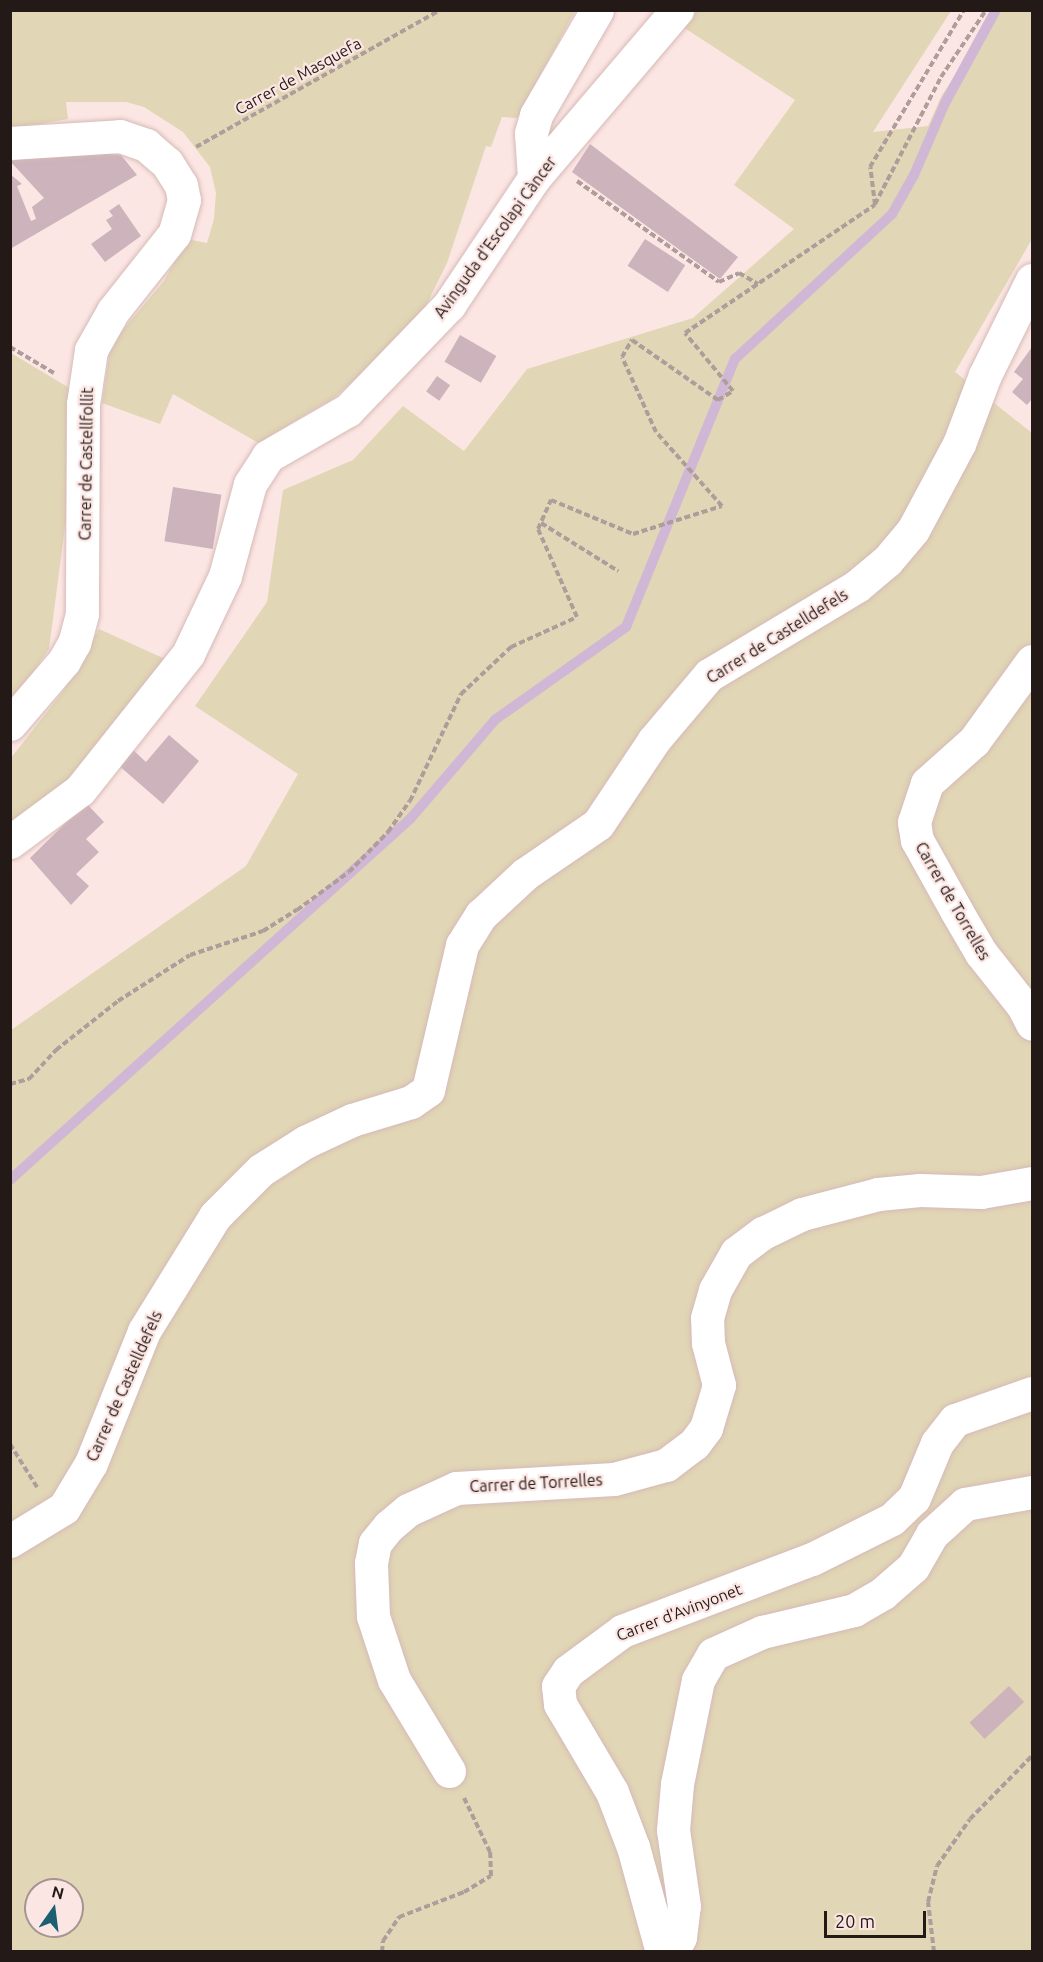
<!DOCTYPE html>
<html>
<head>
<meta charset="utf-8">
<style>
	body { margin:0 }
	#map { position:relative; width:1043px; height:1962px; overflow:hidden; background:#fce6e3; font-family:Ubuntu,sans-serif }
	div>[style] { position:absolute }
	.green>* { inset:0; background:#e1d6b5 }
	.stream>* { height:10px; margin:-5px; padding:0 5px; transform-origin:5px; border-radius:5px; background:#d1b7d6 }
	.building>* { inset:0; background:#ccb3bc; transform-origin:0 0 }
	.path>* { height:4px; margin-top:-2px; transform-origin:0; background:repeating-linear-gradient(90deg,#ae9d9a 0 6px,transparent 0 9px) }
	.roads { filter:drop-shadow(0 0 2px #d5bab7) drop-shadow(0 0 2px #d5bab7) }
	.minor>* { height:33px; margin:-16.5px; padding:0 16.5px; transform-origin:16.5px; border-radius:16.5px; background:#fff }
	span { translate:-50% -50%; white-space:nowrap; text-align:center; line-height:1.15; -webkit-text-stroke:4.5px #fce6e3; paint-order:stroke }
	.street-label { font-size:16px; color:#231a18 }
	.frame { position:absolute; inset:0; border:12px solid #231a18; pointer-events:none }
	.north { position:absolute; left:24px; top:1878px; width:60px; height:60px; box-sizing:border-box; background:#fce6e3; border:2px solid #a59492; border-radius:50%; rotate:14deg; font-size:16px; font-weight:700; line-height:24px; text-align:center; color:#231a18 }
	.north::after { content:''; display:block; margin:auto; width:21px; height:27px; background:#1c5f72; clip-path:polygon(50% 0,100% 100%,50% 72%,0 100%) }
	.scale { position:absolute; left:824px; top:1911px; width:102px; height:27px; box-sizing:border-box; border:3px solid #231a18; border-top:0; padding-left:8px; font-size:18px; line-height:21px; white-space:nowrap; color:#231a18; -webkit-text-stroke:4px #fce6e3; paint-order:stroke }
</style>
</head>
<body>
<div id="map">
	<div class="green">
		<i style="clip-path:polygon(11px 11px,575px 11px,517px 118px,502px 117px,491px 147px,486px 146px,447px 263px,416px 326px,334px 398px,273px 434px,262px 445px,173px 394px,160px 424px,102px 403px,111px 344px,164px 281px,187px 239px,207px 243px,214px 219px,216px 193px,210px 167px,183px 132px,144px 107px,126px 102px,66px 102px,68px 119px,11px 129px)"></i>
		<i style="clip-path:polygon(evenodd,697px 11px,951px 11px,873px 132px,928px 126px,942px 95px,999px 11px,1032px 11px,1032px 239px,955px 372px,1032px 433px,1032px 1951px,11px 1952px,11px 1030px,246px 866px,298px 774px,195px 706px,267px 602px,283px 490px,353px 460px,403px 406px,464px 451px,527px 369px,693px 318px,794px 229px,734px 185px,795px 100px,683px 27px,697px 11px,36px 1890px,72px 1890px,72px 1926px,36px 1926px,36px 1890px)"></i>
		<i style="clip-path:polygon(11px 353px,71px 389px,67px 511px,49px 649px,11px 704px)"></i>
		<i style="clip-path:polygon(99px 629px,165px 659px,68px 784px,11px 823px,11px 758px,64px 690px)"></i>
	</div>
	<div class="stream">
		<i style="left:10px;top:1180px;width:540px;rotate:-42.07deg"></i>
		<i style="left:411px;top:818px;width:130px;rotate:-49.4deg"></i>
		<i style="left:496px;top:719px;width:159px;rotate:-35.3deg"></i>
		<i style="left:626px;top:627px;width:289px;rotate:-67.9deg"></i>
		<i style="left:735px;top:359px;width:214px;rotate:-42.7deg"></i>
		<i style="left:892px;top:214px;width:45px;rotate:-60.6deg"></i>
		<i style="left:914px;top:175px;width:78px;rotate:-66.7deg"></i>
		<i style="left:945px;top:103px;width:106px;rotate:-61.3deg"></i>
	</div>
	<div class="building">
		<i style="clip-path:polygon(590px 144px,738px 257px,720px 279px,572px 172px)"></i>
		<i style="clip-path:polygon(73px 151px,121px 155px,137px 175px,10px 249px,10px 174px,22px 184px,17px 186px,31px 221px,36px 219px,32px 207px,44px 198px,10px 161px)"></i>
		<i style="clip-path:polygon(119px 204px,141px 236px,105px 262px,91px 244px,112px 229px,106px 220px,113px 216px,109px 211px)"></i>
		<i style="left:645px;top:239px;width:48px;height:32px;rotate:33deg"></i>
		<i style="left:460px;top:335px;width:42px;height:31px;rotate:30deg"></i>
		<i style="clip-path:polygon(1032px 347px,1032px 399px,1027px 405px,1012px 392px,1023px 379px,1014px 372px)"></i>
		<i style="left:437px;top:376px;width:16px;height:19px;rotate:35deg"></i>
		<i style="left:173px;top:487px;width:49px;height:55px;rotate:9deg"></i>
		<i style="clip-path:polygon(169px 735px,199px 761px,163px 804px,117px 764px,131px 748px,146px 762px)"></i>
		<i style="clip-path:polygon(86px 803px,104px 822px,86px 839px,99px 852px,76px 874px,89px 886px,71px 905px,30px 858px)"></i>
		<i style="left:1009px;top:1686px;width:22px;height:54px;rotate:47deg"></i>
	</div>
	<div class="path">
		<i style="left:196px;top:147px;width:280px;rotate:-29.3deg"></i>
		<i style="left:577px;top:181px;width:174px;rotate:35.4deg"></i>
		<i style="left:719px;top:282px;width:22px;rotate:-24deg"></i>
		<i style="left:739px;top:273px;width:22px;rotate:30deg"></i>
		<i style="left:875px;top:204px;width:143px;rotate:-62.5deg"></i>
		<i style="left:941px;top:77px;width:81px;rotate:-56.1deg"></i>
		<i style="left:10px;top:347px;width:51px;rotate:30.6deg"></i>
		<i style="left:541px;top:523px;width:91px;rotate:31.9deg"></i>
		<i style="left:10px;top:1084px;width:20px;rotate:-15deg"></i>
		<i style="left:29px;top:1079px;width:40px;rotate:-47deg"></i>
		<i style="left:56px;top:1050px;width:79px;rotate:-38.3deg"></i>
		<i style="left:118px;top:1001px;width:85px;rotate:-32.6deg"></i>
		<i style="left:190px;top:955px;width:77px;rotate:-18.2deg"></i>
		<i style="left:263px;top:931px;width:40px;rotate:-32deg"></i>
		<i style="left:297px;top:910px;width:64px;rotate:-36.2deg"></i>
		<i style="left:349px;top:872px;width:56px;rotate:-45.7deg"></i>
		<i style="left:388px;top:832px;width:38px;rotate:-55deg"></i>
		<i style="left:410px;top:801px;width:119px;rotate:-64.5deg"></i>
		<i style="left:461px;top:694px;width:69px;rotate:-43.2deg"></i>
		<i style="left:511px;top:647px;width:72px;rotate:-24.4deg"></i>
		<i style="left:577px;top:617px;width:96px;rotate:-113.9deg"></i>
		<i style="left:538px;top:529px;width:32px;rotate:-66deg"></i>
		<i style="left:551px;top:500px;width:89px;rotate:22.5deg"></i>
		<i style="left:633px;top:534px;width:93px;rotate:-17.5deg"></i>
		<i style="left:722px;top:506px;width:99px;rotate:-131.7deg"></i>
		<i style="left:656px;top:432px;width:82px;rotate:-114.4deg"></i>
		<i style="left:622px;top:357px;width:20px;rotate:-60deg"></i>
		<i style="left:632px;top:340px;width:105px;rotate:34.9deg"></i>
		<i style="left:718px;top:400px;width:17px;rotate:-31deg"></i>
		<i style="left:733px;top:391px;width:75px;rotate:-129.6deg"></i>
		<i style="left:685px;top:333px;width:229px;rotate:-34deg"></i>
		<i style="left:875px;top:205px;width:38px;rotate:-97deg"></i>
		<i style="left:870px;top:167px;width:183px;rotate:-59.1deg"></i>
		<i style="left:10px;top:1444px;width:51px;rotate:57.9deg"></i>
		<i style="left:382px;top:1952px;width:11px;rotate:-85deg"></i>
		<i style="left:383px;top:1941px;width:29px;rotate:-56deg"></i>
		<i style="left:399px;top:1917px;width:70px;rotate:-21deg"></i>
		<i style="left:464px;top:1892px;width:31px;rotate:-31deg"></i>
		<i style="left:491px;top:1876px;width:24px;rotate:-92deg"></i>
		<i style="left:490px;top:1852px;width:60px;rotate:-115.7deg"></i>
		<i style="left:934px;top:1952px;width:50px;rotate:-96.8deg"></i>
		<i style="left:928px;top:1902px;width:37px;rotate:-76deg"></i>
		<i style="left:937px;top:1866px;width:57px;rotate:-54.9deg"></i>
		<i style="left:970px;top:1819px;width:88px;rotate:-45.5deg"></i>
	</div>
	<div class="roads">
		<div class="minor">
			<i style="left:10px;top:143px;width:110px;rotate:-3.6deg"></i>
			<i style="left:120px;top:136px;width:28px;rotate:19deg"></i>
			<i style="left:146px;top:145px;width:28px;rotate:41deg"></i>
			<i style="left:167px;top:163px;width:26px;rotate:58deg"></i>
			<i style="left:181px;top:185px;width:15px;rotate:79deg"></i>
			<i style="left:184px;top:200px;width:35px;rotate:106deg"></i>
			<i style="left:174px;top:234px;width:98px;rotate:128.4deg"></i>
			<i style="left:113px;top:311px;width:45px;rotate:119.4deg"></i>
			<i style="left:91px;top:350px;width:55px;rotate:98.4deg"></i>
			<i style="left:83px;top:404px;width:210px;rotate:90.3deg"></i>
			<i style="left:82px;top:614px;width:30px;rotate:105deg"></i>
			<i style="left:74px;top:643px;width:21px;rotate:119deg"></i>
			<i style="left:64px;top:661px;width:83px;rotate:130.6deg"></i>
			<i style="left:534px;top:178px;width:45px;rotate:-93.8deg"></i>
			<i style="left:531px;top:133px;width:19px;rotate:-74deg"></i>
			<i style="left:536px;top:115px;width:121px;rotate:-59.8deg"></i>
			<i style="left:1032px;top:661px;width:99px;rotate:125.9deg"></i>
			<i style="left:974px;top:741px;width:63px;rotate:138.2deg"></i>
			<i style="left:927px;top:783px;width:41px;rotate:108.4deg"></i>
			<i style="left:914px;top:822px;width:18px;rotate:81deg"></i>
			<i style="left:917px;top:840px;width:82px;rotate:60.9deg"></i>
			<i style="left:957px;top:912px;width:48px;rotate:59.7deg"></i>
			<i style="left:981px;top:953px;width:68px;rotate:51.6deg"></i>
			<i style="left:1023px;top:1006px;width:20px;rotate:63deg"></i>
			<i style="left:10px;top:842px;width:87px;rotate:-36.6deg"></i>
			<i style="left:80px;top:790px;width:174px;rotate:-51.5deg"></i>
			<i style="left:188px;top:654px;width:86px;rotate:-64.6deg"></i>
			<i style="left:225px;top:576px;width:95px;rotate:-74.8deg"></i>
			<i style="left:250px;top:484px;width:33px;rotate:-57deg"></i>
			<i style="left:268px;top:456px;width:92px;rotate:-29.9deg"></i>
			<i style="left:348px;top:410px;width:146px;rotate:-46.1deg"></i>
			<i style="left:449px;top:305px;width:153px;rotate:-56.2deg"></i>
			<i style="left:534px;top:178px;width:221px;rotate:-49.6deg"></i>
			<i style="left:10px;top:1541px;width:63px;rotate:-31.4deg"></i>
			<i style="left:64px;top:1508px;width:52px;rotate:-59deg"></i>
			<i style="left:91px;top:1463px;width:142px;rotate:-68.1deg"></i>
			<i style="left:144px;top:1331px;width:135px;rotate:-58.3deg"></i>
			<i style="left:215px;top:1216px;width:65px;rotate:-45deg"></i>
			<i style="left:261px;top:1170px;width:52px;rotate:-32.5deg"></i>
			<i style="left:305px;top:1142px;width:52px;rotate:-25.1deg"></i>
			<i style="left:352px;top:1120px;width:62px;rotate:-17deg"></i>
			<i style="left:411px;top:1102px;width:21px;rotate:-35deg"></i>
			<i style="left:428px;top:1090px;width:149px;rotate:-76.8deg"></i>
			<i style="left:462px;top:945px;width:36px;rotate:-58deg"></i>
			<i style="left:481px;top:915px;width:60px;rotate:-43deg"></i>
			<i style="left:525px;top:874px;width:88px;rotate:-34.4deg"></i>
			<i style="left:598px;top:824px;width:101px;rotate:-56.3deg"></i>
			<i style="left:654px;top:740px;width:85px;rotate:-49.8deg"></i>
			<i style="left:709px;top:675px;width:173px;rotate:-31deg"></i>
			<i style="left:857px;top:586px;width:39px;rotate:-40deg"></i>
			<i style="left:887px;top:561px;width:40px;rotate:-50deg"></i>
			<i style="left:913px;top:530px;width:98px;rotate:-61.9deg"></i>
			<i style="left:959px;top:444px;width:74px;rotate:-69.4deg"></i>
			<i style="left:985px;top:375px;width:106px;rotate:-63.7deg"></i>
			<i style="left:449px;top:1771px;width:106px;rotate:-121.1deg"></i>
			<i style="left:394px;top:1680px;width:67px;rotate:-108.2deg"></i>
			<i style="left:373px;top:1616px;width:53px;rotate:-92.2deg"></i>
			<i style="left:371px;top:1563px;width:20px;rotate:-79deg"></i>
			<i style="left:375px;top:1543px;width:22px;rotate:-51deg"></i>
			<i style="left:389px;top:1526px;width:25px;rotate:-40deg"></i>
			<i style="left:408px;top:1510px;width:53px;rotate:-24.6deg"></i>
			<i style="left:456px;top:1488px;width:158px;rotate:-3.3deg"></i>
			<i style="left:614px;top:1479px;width:54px;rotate:-15.1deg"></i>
			<i style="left:666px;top:1465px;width:35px;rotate:-37deg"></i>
			<i style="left:694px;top:1444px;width:20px;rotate:-53deg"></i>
			<i style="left:706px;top:1428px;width:45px;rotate:-73.2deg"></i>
			<i style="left:719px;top:1385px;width:43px;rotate:-104.7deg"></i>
			<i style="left:708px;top:1343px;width:25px;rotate:-92deg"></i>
			<i style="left:707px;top:1318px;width:29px;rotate:-74deg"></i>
			<i style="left:715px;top:1290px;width:43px;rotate:-60.4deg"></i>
			<i style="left:736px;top:1253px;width:34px;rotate:-37deg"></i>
			<i style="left:763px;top:1233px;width:43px;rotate:-26deg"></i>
			<i style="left:802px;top:1214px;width:79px;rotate:-14.7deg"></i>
			<i style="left:878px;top:1194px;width:42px;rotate:-5.4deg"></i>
			<i style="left:920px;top:1190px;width:61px;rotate:1.9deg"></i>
			<i style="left:981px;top:1192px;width:52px;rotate:-10deg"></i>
			<i style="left:662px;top:1952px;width:109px;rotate:-105.4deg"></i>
			<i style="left:633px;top:1847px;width:59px;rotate:-110.9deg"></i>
			<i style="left:612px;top:1792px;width:102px;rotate:-120.6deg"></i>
			<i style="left:560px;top:1704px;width:18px;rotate:-96deg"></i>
			<i style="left:558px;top:1686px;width:18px;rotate:-56deg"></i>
			<i style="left:568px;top:1671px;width:67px;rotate:-36.5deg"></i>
			<i style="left:622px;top:1631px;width:203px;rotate:-20.8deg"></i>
			<i style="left:812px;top:1559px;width:89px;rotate:-26.6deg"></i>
			<i style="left:892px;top:1519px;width:30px;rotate:-44deg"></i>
			<i style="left:914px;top:1498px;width:60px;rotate:-67.3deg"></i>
			<i style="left:937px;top:1443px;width:29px;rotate:-52deg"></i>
			<i style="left:955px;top:1420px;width:82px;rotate:-19.3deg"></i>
			<i style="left:672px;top:1952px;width:17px;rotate:-62deg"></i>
			<i style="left:680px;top:1937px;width:31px;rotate:-83deg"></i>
			<i style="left:684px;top:1906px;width:77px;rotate:-98.2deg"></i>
			<i style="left:673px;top:1830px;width:46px;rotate:-85deg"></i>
			<i style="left:677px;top:1784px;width:106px;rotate:-78.6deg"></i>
			<i style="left:698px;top:1680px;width:30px;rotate:-60deg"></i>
			<i style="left:713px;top:1654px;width:54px;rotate:-24.2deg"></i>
			<i style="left:762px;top:1632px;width:95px;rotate:-13.4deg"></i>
			<i style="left:854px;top:1610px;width:34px;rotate:-30deg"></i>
			<i style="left:883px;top:1593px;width:40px;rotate:-41deg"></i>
			<i style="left:913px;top:1567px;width:38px;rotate:-60deg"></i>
			<i style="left:932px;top:1534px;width:45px;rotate:-42.3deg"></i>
			<i style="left:965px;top:1504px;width:68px;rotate:-10.2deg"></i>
		</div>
	</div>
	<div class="street-label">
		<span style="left:298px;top:76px;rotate:-29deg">Carrer de Masquefa</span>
		<span style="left:495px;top:237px;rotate:-54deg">Avinguda d'Escolapi Càncer</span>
		<span style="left:86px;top:464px;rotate:-89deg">Carrer de Castellfollit</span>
		<span style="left:777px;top:636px;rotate:-32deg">Carrer de Castelldefels</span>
		<span style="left:953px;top:901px;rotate:60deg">Carrer de Torrelles</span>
		<span style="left:124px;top:1386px;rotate:-66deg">Carrer de Castelldefels</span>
		<span style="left:536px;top:1483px;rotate:-3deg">Carrer de Torrelles</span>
		<span style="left:679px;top:1612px;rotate:-21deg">Carrer d'Avinyonet</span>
	</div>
	<div class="frame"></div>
	<div class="north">N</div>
	<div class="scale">20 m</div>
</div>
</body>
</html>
